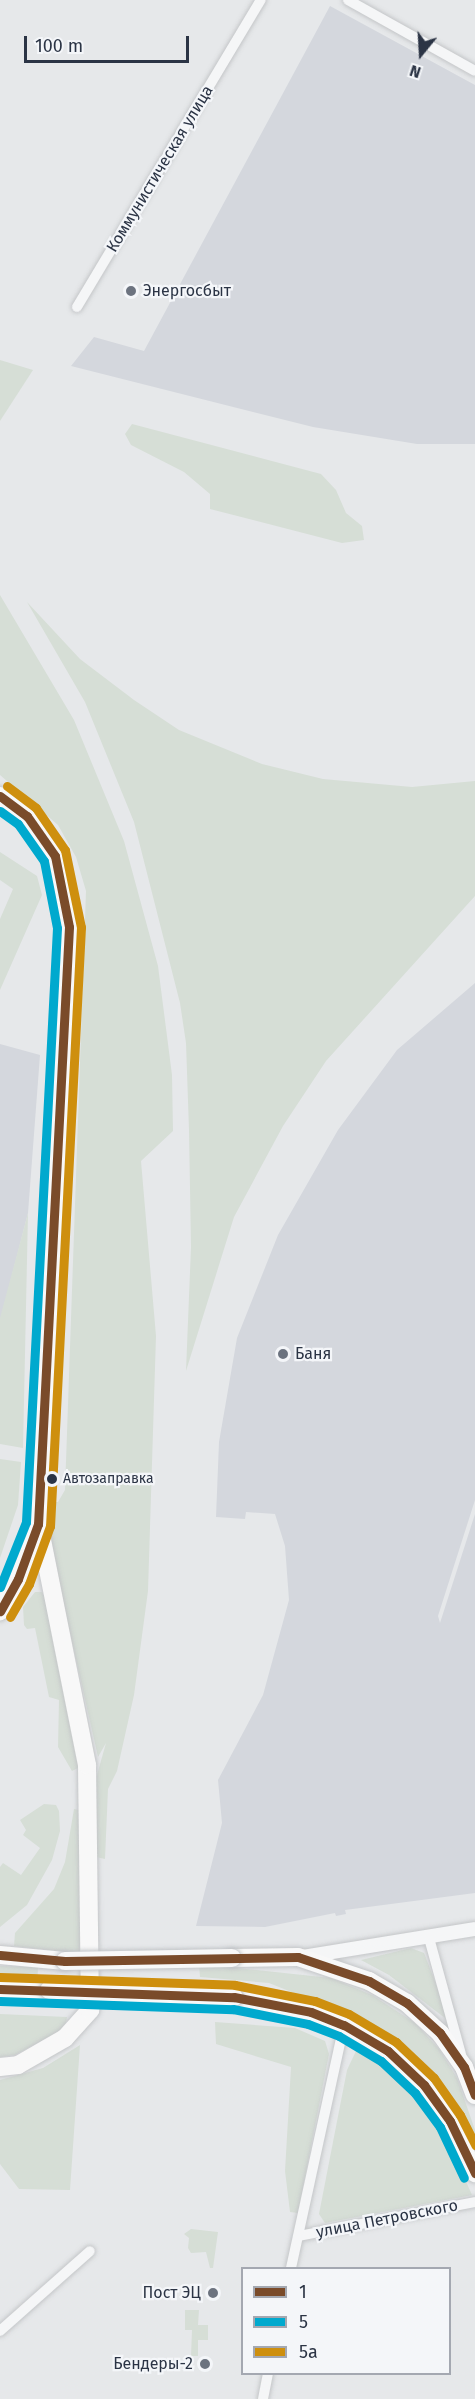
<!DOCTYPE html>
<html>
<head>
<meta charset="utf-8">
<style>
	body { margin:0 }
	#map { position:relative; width:475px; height:2399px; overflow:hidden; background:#e6e8ea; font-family:"Fira Sans",sans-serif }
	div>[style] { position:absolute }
	.built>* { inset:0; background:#d4d7dd }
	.green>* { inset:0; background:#d6ded6; transform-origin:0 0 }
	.roads { filter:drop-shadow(0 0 2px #c4c6c8) drop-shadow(0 0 2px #c4c6c8) }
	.minor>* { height:10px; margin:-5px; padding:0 5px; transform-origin:5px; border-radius:5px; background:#f5f6f7 }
	.tertiary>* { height:14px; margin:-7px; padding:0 7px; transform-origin:7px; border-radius:7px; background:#f5f6f7 }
	.primary>* { height:18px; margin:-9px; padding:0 9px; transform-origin:9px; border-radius:9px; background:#f8f8f8 }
	.bridges { filter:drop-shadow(0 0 2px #c2c5c8) drop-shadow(0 0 2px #c2c5c8) }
	.primary-bridge>* { height:18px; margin:-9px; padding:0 9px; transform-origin:9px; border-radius:9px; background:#f8f8f8 }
	.bus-1>* { height:9px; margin:-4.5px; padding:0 4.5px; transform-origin:4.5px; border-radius:4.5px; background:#7a4b2a }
	.bus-2>* { height:9px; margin:-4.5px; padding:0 4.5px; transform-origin:4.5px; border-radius:4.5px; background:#00a9ce }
	.bus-3>* { height:9px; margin:-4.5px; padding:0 4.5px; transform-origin:4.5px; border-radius:4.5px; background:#ce8f0e }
	.dots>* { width:16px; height:16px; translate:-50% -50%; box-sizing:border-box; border:3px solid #f4f6f9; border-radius:50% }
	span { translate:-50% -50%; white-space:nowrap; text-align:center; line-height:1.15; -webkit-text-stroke:4.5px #f4f6f9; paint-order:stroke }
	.bus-label { font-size:14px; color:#2b3445 }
	.left { translate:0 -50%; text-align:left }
	.street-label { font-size:16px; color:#2b3445 }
	.poi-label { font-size:16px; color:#2b3445 }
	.right { translate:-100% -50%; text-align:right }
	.legend { position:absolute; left:241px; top:2267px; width:210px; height:108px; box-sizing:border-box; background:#f4f6f9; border:2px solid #a4a8b1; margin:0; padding:8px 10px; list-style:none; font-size:18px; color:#2b3445 }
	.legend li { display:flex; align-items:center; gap:12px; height:30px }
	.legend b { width:30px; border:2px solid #a4a8b1 }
	.north { position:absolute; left:391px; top:24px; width:60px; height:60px; -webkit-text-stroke:4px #f4f6f9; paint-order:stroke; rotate:198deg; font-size:16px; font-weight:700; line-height:24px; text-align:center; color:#2b3445 }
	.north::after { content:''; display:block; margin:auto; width:21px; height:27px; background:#2b3445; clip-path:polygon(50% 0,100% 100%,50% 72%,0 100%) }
	.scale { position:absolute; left:24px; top:36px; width:165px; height:27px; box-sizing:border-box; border:3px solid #2b3445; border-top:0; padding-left:8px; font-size:18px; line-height:21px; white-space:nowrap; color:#2b3445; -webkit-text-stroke:4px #f4f6f9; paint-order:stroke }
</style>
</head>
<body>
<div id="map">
	<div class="built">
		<i style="clip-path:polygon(330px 6px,475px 85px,475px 444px,417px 444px,313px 427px,71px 366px,94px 337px,144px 351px)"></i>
		<i style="clip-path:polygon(475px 983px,475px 1500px,438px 1616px,440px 1623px,475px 1514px,475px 1893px,345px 1910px,346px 1914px,336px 1916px,335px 1913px,265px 1927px,196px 1926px,222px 1823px,218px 1780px,263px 1695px,289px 1600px,285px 1546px,275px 1514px,246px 1512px,245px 1519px,216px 1517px,219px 1442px,237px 1338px,278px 1235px,338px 1130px,397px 1050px)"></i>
		<i style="clip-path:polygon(0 1044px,40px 1055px,28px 1213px,0 1322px)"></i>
	</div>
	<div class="green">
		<i style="clip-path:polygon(0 360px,33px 370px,0 421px)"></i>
		<i style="clip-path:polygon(132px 424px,321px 474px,336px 490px,346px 513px,362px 526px,364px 540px,342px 543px,210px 509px,210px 494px,184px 472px,131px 445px,125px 434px)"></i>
		<i style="clip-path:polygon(0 595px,74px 720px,124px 841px,158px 966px,172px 1075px,173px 1131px,141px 1161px,156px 1336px,148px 1591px,134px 1695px,117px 1771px,108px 1789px,105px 1859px,96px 1857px,95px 1782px,106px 1743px,98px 1757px,50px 1544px,52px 1502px,58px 1502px,65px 1490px,86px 891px,76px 857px,58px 825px,0 775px)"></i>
		<i style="clip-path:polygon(27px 602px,80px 659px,134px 700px,179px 730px,262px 764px,323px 779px,412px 787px,475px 781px,475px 896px,326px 1061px,283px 1126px,234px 1217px,186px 1371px,191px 1247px,189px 1130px,186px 1043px,180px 1003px,134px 822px,85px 702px)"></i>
		<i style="clip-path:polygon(0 852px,37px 876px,42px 895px,0 990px,0 919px,13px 889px,0 880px)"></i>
		<i style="clip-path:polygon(28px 1213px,23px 1448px,0 1444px,0 1318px)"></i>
		<i style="clip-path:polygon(0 1459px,21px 1462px,18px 1505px,0 1558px)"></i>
		<i style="clip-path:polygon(35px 1592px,42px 1592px,45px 1597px,80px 1767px,72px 1771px,58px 1747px,59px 1700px,49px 1697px,35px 1628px,27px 1629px,24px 1625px,23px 1607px)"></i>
		<i style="clip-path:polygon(44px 1804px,56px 1805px,59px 1811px,60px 1831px,52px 1860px,27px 1905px,0 1927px,0 1867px,3px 1863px,21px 1875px,40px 1848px,23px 1835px,26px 1830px,20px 1820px)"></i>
		<i style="clip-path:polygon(74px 1809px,83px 1811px,81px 1954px,14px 1946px,15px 1933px,54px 1889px,65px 1862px)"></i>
		<i style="clip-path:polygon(411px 1948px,424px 1953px,448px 2015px,445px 2018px,389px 1975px,361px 1960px)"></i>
		<i style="clip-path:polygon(199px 1964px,331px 1978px,372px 1995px,415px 2023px,439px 2049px,457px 2078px,475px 2130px,475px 2145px,451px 2100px,426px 2068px,390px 2038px,349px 2015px,269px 1983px,200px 1977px)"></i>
		<i style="left:0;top:1966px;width:38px;height:17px;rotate:2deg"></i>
		<i style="clip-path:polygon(0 2014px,67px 2017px,66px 2023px,58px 2032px,15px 2055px,0 2057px)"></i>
		<i style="clip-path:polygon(215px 2022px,295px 2028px,325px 2041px,329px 2054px,298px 2213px,290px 2212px,285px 2171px,291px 2067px,216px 2044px)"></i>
		<i style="clip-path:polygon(80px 2045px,70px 2190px,19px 2189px,0 2164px,0 2080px,43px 2068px)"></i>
		<i style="clip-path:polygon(356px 2051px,363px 2051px,406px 2087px,429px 2113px,447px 2139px,472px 2195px,325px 2223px,319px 2214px,347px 2070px)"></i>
		<i style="clip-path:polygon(191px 2229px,218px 2232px,213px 2268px,210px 2268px,206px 2252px,191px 2253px,188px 2248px,189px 2238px,184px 2234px)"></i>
		<i style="clip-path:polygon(185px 2310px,199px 2310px,198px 2325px,208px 2325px,208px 2340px,198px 2340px,198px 2356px,191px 2356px,192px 2330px,185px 2330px)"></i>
	</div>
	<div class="roads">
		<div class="minor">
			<i style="left:348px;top:0;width:145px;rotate:29.2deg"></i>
			<i style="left:77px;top:307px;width:358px;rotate:-59.1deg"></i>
			<i style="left:429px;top:1938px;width:120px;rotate:74.6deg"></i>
			<i style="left:299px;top:2236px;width:179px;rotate:-10.9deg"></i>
			<i style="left:291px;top:2268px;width:249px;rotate:-77.7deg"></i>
			<i style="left:0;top:2331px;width:120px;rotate:-41.6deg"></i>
			<i style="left:263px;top:2399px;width:25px;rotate:-79deg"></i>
		</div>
		<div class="tertiary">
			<i style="left:302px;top:1957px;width:175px;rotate:-9.2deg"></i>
		</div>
		<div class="primary">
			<i style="left:0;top:796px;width:34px;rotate:37deg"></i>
			<i style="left:27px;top:816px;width:49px;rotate:55deg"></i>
			<i style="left:55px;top:856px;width:72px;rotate:78.8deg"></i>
			<i style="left:69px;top:927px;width:598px;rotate:92.97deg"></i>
			<i style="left:38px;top:1524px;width:59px;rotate:110deg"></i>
			<i style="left:18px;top:1579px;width:37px;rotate:119deg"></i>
			<i style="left:0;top:1955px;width:65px;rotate:5.3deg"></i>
			<i style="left:232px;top:1958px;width:66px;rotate:-0.9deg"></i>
			<i style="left:298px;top:1957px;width:75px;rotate:18.7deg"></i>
			<i style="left:369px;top:1981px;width:44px;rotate:30.1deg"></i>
			<i style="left:407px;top:2003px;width:45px;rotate:42.3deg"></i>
			<i style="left:440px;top:2033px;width:42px;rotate:54.8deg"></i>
			<i style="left:464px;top:2067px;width:30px;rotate:69deg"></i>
			<i style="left:0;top:1989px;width:49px;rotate:1.2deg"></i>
			<i style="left:234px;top:1997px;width:78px;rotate:11deg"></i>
			<i style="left:311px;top:2012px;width:35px;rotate:22deg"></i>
			<i style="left:344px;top:2025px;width:51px;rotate:30.6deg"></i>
			<i style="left:388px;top:2051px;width:50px;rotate:43.4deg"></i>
			<i style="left:424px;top:2085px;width:44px;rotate:54.2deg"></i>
			<i style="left:450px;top:2121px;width:58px;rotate:64.3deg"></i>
			<i style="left:0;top:2067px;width:18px;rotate:-6deg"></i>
			<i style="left:18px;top:2065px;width:54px;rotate:-29.9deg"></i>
			<i style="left:65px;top:2038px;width:38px;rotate:-48deg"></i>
			<i style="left:90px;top:2010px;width:245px;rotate:-90.7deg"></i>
			<i style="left:87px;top:1765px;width:245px;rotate:-101.3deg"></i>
		</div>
	</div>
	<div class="bridges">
		<div class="primary-bridge">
			<i style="left:65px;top:1961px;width:167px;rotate:-1deg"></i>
			<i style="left:49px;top:1990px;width:185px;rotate:2.2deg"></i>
		</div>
	</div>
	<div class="bus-1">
		<i style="left:0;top:796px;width:34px;rotate:37deg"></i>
		<i style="left:27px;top:816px;width:49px;rotate:55deg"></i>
		<i style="left:55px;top:856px;width:72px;rotate:78.8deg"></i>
		<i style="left:69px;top:927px;width:598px;rotate:92.97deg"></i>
		<i style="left:38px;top:1524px;width:59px;rotate:110deg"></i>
		<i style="left:18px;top:1579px;width:37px;rotate:119deg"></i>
		<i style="left:0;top:1955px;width:65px;rotate:5.3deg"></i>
		<i style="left:65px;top:1961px;width:233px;rotate:-1deg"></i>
		<i style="left:298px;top:1957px;width:75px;rotate:18.7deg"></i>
		<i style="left:369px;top:1981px;width:44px;rotate:30.1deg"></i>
		<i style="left:407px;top:2003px;width:45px;rotate:42.3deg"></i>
		<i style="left:440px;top:2033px;width:42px;rotate:54.8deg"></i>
		<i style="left:464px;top:2067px;width:30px;rotate:69deg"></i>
		<i style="left:0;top:1989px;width:234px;rotate:2deg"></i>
		<i style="left:234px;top:1997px;width:78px;rotate:11deg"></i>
		<i style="left:311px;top:2012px;width:35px;rotate:22deg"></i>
		<i style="left:344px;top:2025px;width:51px;rotate:30.6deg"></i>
		<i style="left:388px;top:2051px;width:50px;rotate:43.4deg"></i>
		<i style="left:424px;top:2085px;width:44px;rotate:54.2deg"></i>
		<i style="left:450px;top:2121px;width:58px;rotate:64.3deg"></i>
	</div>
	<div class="bus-2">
		<i style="left:0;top:811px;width:22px;rotate:36deg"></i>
		<i style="left:18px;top:824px;width:45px;rotate:54.9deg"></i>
		<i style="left:44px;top:861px;width:68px;rotate:79deg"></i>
		<i style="left:57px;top:928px;width:595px;rotate:92.99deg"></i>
		<i style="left:26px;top:1522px;width:70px;rotate:111.8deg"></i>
		<i style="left:0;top:2001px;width:233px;rotate:2deg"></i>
		<i style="left:233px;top:2009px;width:76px;rotate:11.3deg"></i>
		<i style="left:308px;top:2024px;width:33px;rotate:21deg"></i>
		<i style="left:339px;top:2036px;width:49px;rotate:30.8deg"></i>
		<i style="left:381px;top:2061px;width:47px;rotate:43.3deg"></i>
		<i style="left:415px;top:2093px;width:42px;rotate:53.7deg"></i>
		<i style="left:440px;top:2127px;width:56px;rotate:64.8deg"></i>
	</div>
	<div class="bus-3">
		<i style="left:7px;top:786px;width:36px;rotate:37deg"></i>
		<i style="left:36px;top:808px;width:51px;rotate:55.4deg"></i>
		<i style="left:65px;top:850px;width:79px;rotate:78.3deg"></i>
		<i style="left:81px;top:927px;width:600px;rotate:92.96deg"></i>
		<i style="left:50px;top:1526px;width:62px;rotate:109.9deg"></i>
		<i style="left:29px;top:1584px;width:38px;rotate:120deg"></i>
		<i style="left:0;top:1977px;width:235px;rotate:1.9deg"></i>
		<i style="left:235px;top:1985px;width:82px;rotate:11.3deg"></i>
		<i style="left:315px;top:2001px;width:36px;rotate:21deg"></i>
		<i style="left:349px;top:2014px;width:55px;rotate:30.8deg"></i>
		<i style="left:396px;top:2042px;width:52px;rotate:43.5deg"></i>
		<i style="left:434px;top:2078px;width:45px;rotate:54.9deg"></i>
		<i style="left:460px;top:2115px;width:34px;rotate:63deg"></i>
	</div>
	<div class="dots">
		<i style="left:131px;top:291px;background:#6c737f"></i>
		<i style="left:283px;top:1354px;background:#6c737f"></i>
		<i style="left:52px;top:1479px;background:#2b3445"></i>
		<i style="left:213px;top:2293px;background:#6c737f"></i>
		<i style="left:205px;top:2364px;background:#6c737f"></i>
	</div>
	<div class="bus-label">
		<span class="left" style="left:63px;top:1479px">Автозаправка</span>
	</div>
	<div class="street-label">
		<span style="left:160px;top:169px;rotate:-59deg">Коммунистическая улица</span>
		<span style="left:387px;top:2219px;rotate:-11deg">улица Петровского</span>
	</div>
	<div class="poi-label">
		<span class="left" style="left:143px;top:291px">Энергосбыт</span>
		<span class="left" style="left:295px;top:1354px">Баня</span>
		<span class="right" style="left:201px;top:2293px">Пост ЭЦ</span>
		<span class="right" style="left:193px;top:2364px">Бендеры-2</span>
	</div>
	<ul class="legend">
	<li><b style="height:8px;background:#7a4b2a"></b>1</li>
	<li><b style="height:8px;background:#00a9ce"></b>5</li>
	<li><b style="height:8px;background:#ce8f0e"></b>5а</li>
	</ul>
	<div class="north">N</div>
	<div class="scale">100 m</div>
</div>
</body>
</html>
